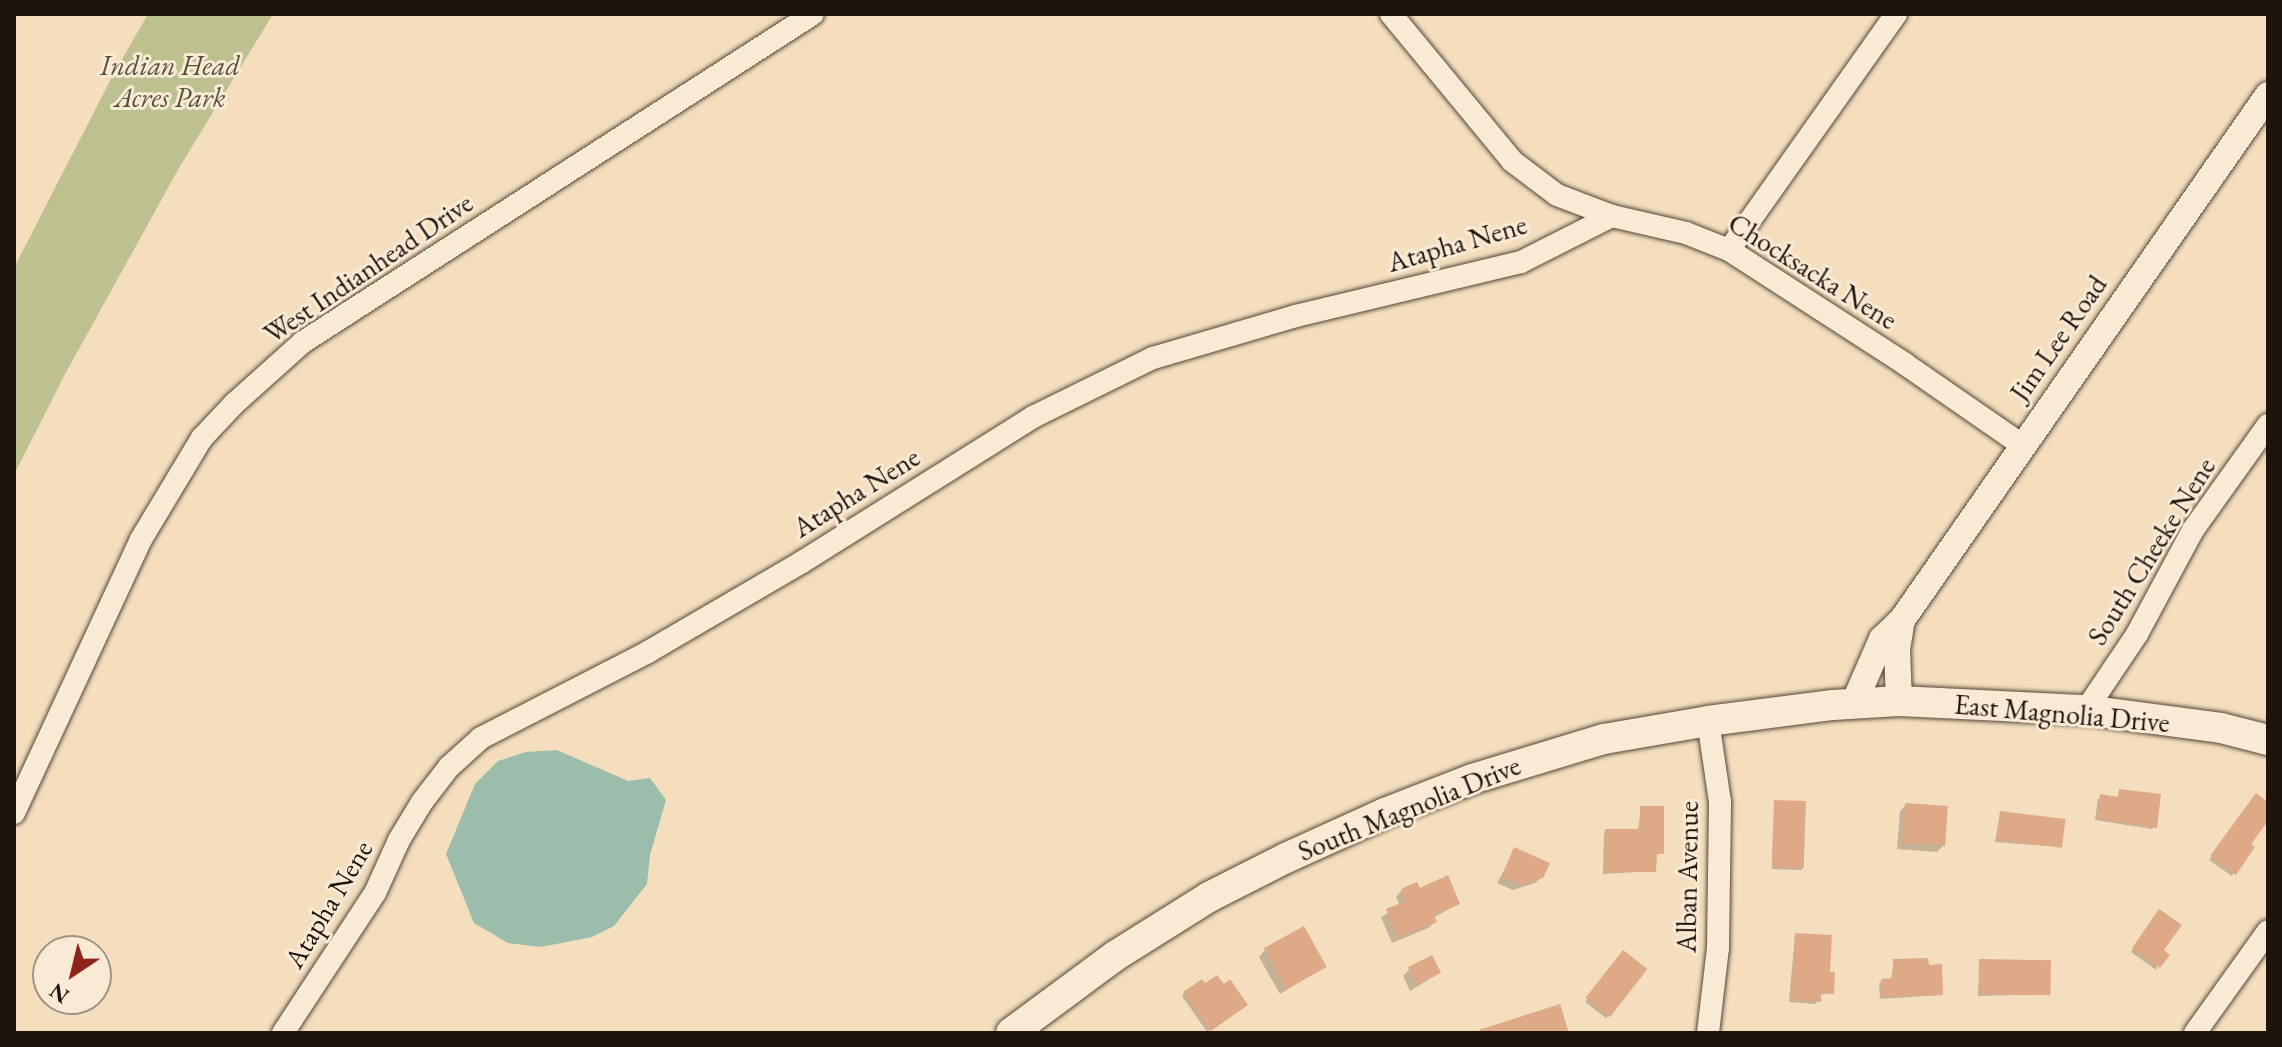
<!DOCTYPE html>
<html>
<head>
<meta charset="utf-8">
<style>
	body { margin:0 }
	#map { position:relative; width:2282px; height:1047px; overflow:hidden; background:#f4debe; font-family:"EB Garamond",serif }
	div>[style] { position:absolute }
	.green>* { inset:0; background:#bdc190 }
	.water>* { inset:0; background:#9dbdac }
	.shadow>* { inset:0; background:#0003 }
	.building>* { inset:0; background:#dea987; transform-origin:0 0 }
	.roads { filter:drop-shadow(0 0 2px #534638) drop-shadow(0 0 2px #534638) }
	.minor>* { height:22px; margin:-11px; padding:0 11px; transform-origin:11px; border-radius:11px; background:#f8ead5 }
	.tertiary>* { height:26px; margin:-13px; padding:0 13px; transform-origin:13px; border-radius:13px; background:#f8ead5 }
	.secondary>* { height:30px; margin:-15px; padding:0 15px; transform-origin:15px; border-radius:15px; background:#f8ead5 }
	span { translate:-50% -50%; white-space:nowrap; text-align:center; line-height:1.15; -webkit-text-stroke:6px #f8ead5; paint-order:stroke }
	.park-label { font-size:28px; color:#55513a; font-style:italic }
	.street-label { font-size:28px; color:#1d140c }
	.frame { position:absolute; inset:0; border:16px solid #1d140c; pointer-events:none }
	.north { position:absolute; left:32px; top:935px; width:80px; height:80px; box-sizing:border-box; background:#f8ead5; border:2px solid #a09485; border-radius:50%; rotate:215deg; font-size:22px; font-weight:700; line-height:32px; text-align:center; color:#1d140c }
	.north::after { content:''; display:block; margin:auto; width:28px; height:36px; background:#8f2418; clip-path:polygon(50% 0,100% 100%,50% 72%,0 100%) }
</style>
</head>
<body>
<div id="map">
	<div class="green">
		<i style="clip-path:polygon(148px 14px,273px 14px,179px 168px,64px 376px,14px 475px,14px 268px,113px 75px)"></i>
	</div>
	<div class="water">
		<i style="clip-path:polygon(557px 750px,628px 781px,650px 778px,666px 800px,650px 855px,647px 884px,614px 926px,592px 937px,541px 947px,508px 943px,474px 923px,446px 854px,475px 784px,498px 761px,526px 752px)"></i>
	</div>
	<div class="shadow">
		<i style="clip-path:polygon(2120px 791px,2155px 827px,2152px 829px,2095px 820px,2098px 799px,2117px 798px)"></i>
		<i style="clip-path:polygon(2253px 798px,2268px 804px,2268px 817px,2232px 876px,2209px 860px)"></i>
		<i style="clip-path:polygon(1775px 802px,1804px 867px,1801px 870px,1772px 869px)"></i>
		<i style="clip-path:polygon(1906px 805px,1943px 846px,1937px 852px,1897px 849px,1900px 811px)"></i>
		<i style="clip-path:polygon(1641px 808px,1662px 853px,1655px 855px,1654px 871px,1603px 874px,1604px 833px,1638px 831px)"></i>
		<i style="clip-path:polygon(2000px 813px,2061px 847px,1995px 842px)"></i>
		<i style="clip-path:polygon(1515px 850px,1542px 876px,1535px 883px,1513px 890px,1497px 883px)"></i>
		<i style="clip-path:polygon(1402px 890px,1419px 890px,1458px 904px,1433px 918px,1435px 922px,1428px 928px,1392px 943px,1381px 917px,1400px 906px,1396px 897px)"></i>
		<i style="clip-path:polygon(2157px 914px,2161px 951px,2156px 970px,2131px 952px)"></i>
		<i style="clip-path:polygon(1795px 935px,1828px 973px,1832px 993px,1819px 995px,1816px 1004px,1789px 1002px)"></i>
		<i style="clip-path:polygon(1265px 950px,1324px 966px,1280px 994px,1259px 957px)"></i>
		<i style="clip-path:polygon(1620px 956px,1608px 1016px,1606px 1018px,1585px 1002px)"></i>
		<i style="clip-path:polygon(1894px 961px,1941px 995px,1880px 999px,1879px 983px,1891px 980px)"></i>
		<i style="clip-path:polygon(1980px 961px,2048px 994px,1978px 996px)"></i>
		<i style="clip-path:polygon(1409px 970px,1439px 973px,1410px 991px,1403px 976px)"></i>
		<i style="clip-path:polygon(1184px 993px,1243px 1007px,1207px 1032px,1182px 996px)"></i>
	</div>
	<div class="building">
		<i style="clip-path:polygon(2119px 789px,2161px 794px,2157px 828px,2097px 818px,2100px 794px,2118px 797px)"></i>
		<i style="clip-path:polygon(2256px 793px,2268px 802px,2268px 821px,2251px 844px,2255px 847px,2236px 875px,2210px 856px)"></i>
		<i style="left:1774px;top:800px;width:32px;height:67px;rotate:2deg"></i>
		<i style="left:1905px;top:803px;width:43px;height:40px;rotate:4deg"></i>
		<i style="clip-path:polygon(1640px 806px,1664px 806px,1664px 854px,1657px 854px,1656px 872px,1605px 872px,1605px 829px,1640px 829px)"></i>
		<i style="left:2000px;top:811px;width:66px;height:29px;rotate:7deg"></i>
		<i style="clip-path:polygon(1514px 847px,1550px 863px,1543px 878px,1520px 885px,1502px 876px)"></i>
		<i style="clip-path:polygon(1448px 875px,1460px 904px,1434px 915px,1437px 922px,1398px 938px,1386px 909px,1406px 901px,1401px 889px,1417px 882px,1420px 888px)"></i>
		<i style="clip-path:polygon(2159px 909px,2182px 925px,2164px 950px,2170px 955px,2160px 968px,2132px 948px)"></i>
		<i style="left:1304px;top:926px;width:47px;height:46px;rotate:61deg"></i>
		<i style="clip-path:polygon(1795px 933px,1832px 935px,1830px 972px,1835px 972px,1834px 994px,1821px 993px,1821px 1002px,1791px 1000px)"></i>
		<i style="left:1623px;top:950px;width:31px;height:61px;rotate:38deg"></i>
		<i style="left:1432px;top:955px;width:20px;height:27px;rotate:63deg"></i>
		<i style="clip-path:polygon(1928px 958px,1929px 965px,1942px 964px,1943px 995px,1882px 997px,1881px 979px,1893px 978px,1893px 959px)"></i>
		<i style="left:1979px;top:959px;width:72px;height:35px;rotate:1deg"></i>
		<i style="clip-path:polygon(1217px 975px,1224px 984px,1230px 979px,1248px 1005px,1211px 1031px,1183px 992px,1202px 979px,1205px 983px)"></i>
		<i style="clip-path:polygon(1560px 1004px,1569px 1033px,1480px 1033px,1479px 1030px)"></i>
	</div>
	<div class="roads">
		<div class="minor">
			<i style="left:1391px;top:14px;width:190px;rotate:50.5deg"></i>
			<i style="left:1512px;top:161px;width:56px;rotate:37.1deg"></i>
			<i style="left:1557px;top:195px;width:59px;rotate:20.9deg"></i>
			<i style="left:1612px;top:216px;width:76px;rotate:12.9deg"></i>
			<i style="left:1686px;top:233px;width:46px;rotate:21.6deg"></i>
			<i style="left:1729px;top:250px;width:210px;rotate:32.9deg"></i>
			<i style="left:1905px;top:364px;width:142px;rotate:34.7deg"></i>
			<i style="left:1729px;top:250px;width:289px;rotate:-54.7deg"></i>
			<i style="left:2086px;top:710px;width:92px;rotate:-56.1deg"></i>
			<i style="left:2137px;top:634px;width:118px;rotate:-61.7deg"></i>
			<i style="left:2193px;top:530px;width:129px;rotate:-54.5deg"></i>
			<i style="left:14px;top:813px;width:300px;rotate:-65.1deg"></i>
			<i style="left:140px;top:541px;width:120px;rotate:-59deg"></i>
			<i style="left:202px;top:438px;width:48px;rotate:-46.7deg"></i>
			<i style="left:235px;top:403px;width:91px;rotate:-41.9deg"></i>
			<i style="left:303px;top:342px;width:606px;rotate:-32.75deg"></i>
			<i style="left:283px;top:1033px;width:168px;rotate:-56.7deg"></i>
			<i style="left:375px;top:893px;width:58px;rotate:-65.6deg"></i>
			<i style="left:399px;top:840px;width:44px;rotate:-58.8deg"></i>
			<i style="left:422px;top:802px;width:44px;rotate:-52.4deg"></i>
			<i style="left:449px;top:767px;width:43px;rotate:-42.2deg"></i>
			<i style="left:481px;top:738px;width:188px;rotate:-27.2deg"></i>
			<i style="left:648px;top:652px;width:178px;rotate:-30.3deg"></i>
			<i style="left:802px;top:562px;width:273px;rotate:-32.1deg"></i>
			<i style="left:1033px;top:417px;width:134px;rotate:-26.2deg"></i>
			<i style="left:1153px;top:358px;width:149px;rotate:-16.4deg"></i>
			<i style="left:1296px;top:316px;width:231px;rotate:-13.5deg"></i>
			<i style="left:1521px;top:262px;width:102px;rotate:-26.8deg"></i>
			<i style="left:1708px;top:1033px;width:86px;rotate:-83.3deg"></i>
			<i style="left:1718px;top:948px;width:146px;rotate:-89.2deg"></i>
			<i style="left:1720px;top:802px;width:82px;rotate:-98.4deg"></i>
			<i style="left:2195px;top:1033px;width:125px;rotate:-54.4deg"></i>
		</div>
		<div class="tertiary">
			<i style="left:1899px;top:701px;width:51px;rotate:-92.2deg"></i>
			<i style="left:1897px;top:650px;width:30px;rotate:-81deg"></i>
			<i style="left:1854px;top:703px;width:70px;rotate:-66.4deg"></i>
			<i style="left:1882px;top:639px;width:28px;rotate:-44deg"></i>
			<i style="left:1902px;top:620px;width:640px;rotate:-55.12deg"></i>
		</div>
		<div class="secondary">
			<i style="left:1011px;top:1033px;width:129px;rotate:-36.5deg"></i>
			<i style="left:1115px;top:956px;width:111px;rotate:-32.1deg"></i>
			<i style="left:1209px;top:897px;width:86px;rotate:-26.9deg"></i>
			<i style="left:1286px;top:858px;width:109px;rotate:-24.4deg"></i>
			<i style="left:1385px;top:813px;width:93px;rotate:-21.3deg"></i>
			<i style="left:1472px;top:779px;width:138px;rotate:-16.9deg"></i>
			<i style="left:1604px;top:739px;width:106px;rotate:-9.8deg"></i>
			<i style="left:1708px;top:721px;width:126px;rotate:-7.3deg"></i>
			<i style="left:1833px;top:705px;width:66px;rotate:-3.5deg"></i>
			<i style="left:1899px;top:701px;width:187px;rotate:2.8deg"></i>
			<i style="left:2086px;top:710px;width:136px;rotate:7.6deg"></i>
			<i style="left:2221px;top:728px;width:49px;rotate:14.3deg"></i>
		</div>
	</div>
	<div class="park-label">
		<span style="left:170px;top:81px">Indian Head<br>Acres Park</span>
	</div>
	<div class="street-label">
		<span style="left:1457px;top:243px;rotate:-16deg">Atapha Nene</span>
		<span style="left:368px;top:268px;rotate:-34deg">West Indianhead Drive</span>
		<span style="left:1813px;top:271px;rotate:32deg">Chocksacka Nene</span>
		<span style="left:2058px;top:338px;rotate:-55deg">Jim Lee Road</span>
		<span style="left:856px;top:492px;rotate:-32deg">Atapha Nene</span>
		<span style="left:2151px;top:551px;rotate:-58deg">South Cheeke Nene</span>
		<span style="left:2062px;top:713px;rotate:5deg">East Magnolia Drive</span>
		<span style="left:1409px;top:808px;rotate:-22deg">South Magnolia Drive</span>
		<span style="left:1687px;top:877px;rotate:-89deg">Alban Avenue</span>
		<span style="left:328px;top:904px;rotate:-59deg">Atapha Nene</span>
	</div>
	<div class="frame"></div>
	<div class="north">N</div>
</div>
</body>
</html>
